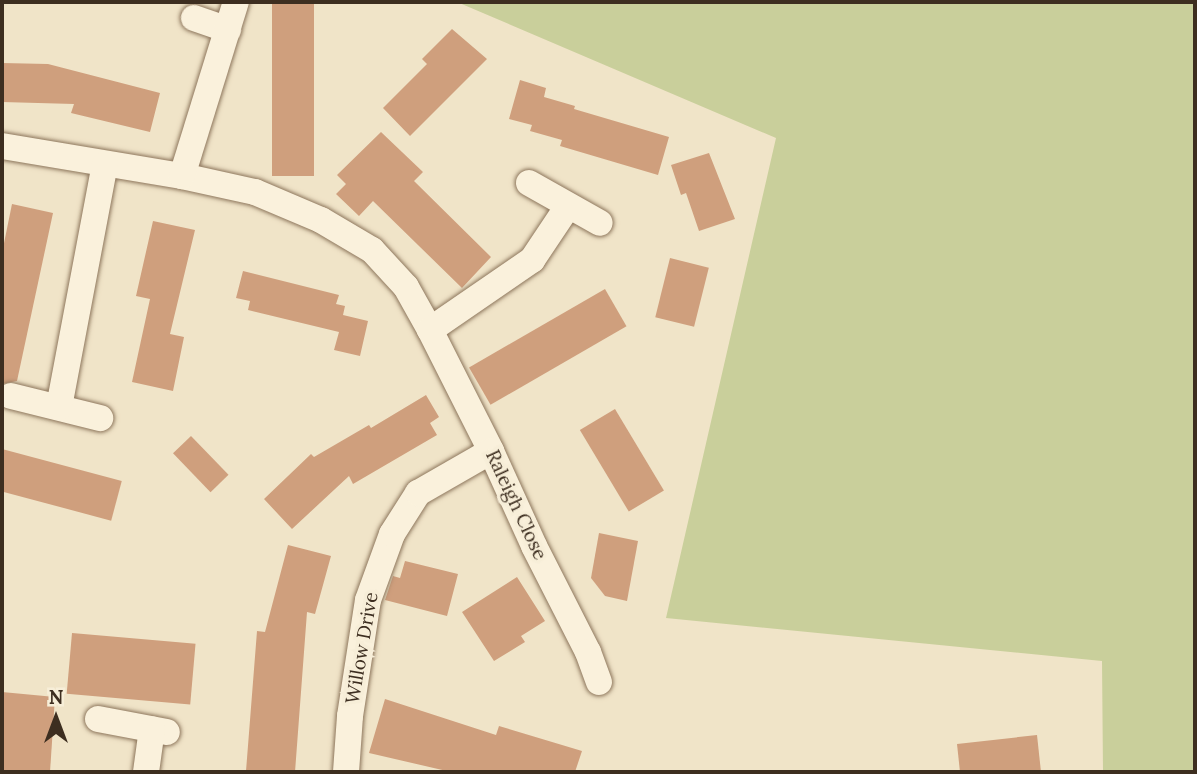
<!DOCTYPE html>
<html>
<head>
<meta charset="utf-8">
<style>
	body { margin:0 }
	#map { position:relative; width:1197px; height:774px; overflow:hidden; background:#f0e4c8; font-family:Lora,serif }
	div>[style] { position:absolute }
	.green>* { inset:0; background:#c9cf9b }
	.building>* { inset:0; background:#cf9f7d; transform-origin:0 0 }
	.roads { filter:drop-shadow(0 0 2px #8d765c) drop-shadow(0 0 2px #8d765c) }
	.minor>* { height:26px; margin:-13px; padding:0 13px; transform-origin:13px; border-radius:13px; background:#faf1dc }
	span { translate:-50% -50%; white-space:nowrap; text-align:center; line-height:1.15; -webkit-text-stroke:7px #f7eed8; paint-order:stroke }
	.street-label { font-size:19px; color:#3d2e20 }
	.frame { position:absolute; inset:0; border:4px solid #3d2e20; pointer-events:none }
	.north { position:absolute; left:21px; top:683px; width:70px; height:70px; -webkit-text-stroke:5px #f7eed8; paint-order:stroke; rotate:0deg; font-size:19px; font-weight:700; line-height:28px; text-align:center; color:#3d2e20 }
	.north::after { content:''; display:block; margin:auto; width:24px; height:32px; background:#3d2e20; clip-path:polygon(50% 0,100% 100%,50% 72%,0 100%) }
</style>
</head>
<body>
<div id="map">
	<div class="green">
		<i style="clip-path:polygon(457px 2px,1195px 2px,1195px 772px,1103px 772px,1102px 661px,666px 618px,776px 138px)"></i>
	</div>
	<div class="building">
		<i style="left:272px;top:2px;width:42px;height:174px"></i>
		<i style="clip-path:polygon(452px 29px,487px 59px,410px 136px,383px 108px,427px 64px,422px 59px)"></i>
		<i style="clip-path:polygon(2px 63px,48px 64px,160px 93px,150px 132px,71px 113px,74px 104px,2px 102px)"></i>
		<i style="clip-path:polygon(520px 80px,546px 88px,544px 97px,575px 106px,574px 109px,669px 137px,658px 175px,560px 146px,562px 140px,530px 131px,532px 125px,509px 119px)"></i>
		<i style="clip-path:polygon(381px 132px,423px 172px,414px 181px,491px 257px,462px 288px,373px 201px,359px 216px,336px 194px,346px 184px,337px 175px)"></i>
		<i style="clip-path:polygon(709px 153px,735px 219px,699px 231px,686px 193px,681px 195px,671px 165px)"></i>
		<i style="clip-path:polygon(12px 204px,53px 213px,17px 381px,2px 384px,2px 253px)"></i>
		<i style="clip-path:polygon(153px 221px,195px 230px,170px 334px,184px 337px,173px 391px,132px 382px,150px 299px,136px 296px)"></i>
		<i style="left:670px;top:258px;width:40px;height:61px;rotate:14deg"></i>
		<i style="clip-path:polygon(243px 271px,339px 295px,336px 304px,345px 306px,343px 315px,368px 321px,360px 356px,334px 350px,339px 332px,248px 310px,250px 301px,236px 298px)"></i>
		<i style="left:605px;top:289px;width:43px;height:157px;rotate:60deg"></i>
		<i style="clip-path:polygon(426px 395px,439px 417px,430px 423px,437px 435px,353px 484px,349px 476px,292px 529px,264px 499px,311px 454px,314px 457px,369px 425px,371px 428px)"></i>
		<i style="left:615px;top:409px;width:95px;height:41px;rotate:59deg"></i>
		<i style="left:191px;top:436px;width:54px;height:25px;rotate:46deg"></i>
		<i style="left:2px;top:449px;width:124px;height:41px;rotate:15deg"></i>
		<i style="clip-path:polygon(599px 533px,638px 541px,627px 601px,605px 596px,591px 578px)"></i>
		<i style="clip-path:polygon(288px 545px,331px 556px,315px 614px,307px 612px,295px 772px,246px 771px,257px 631px,265px 632px)"></i>
		<i style="clip-path:polygon(405px 561px,458px 574px,447px 616px,385px 600px,393px 576px,400px 578px)"></i>
		<i style="clip-path:polygon(517px 577px,545px 621px,521px 636px,525px 642px,494px 661px,462px 612px)"></i>
		<i style="left:72px;top:633px;width:124px;height:61px;rotate:5deg"></i>
		<i style="clip-path:polygon(2px 692px,55px 697px,50px 772px,2px 772px)"></i>
		<i style="clip-path:polygon(385px 699px,496px 735px,499px 726px,582px 751px,575px 772px,451px 772px,369px 753px)"></i>
		<i style="clip-path:polygon(1037px 735px,1041px 772px,960px 772px,957px 744px)"></i>
	</div>
	<div class="roads">
		<div class="minor">
			<i style="left:194px;top:18px;width:36px;rotate:19deg"></i>
			<i style="left:2px;top:146px;width:182px;rotate:9.5deg"></i>
			<i style="left:182px;top:176px;width:75px;rotate:12.4deg"></i>
			<i style="left:255px;top:192px;width:72px;rotate:23deg"></i>
			<i style="left:321px;top:220px;width:59px;rotate:30.5deg"></i>
			<i style="left:372px;top:250px;width:50px;rotate:47.4deg"></i>
			<i style="left:406px;top:287px;width:49px;rotate:60.8deg"></i>
			<i style="left:430px;top:330px;width:136px;rotate:63.2deg"></i>
			<i style="left:491px;top:451px;width:104px;rotate:65.6deg"></i>
			<i style="left:534px;top:546px;width:119px;rotate:63deg"></i>
			<i style="left:588px;top:652px;width:32px;rotate:70deg"></i>
			<i style="left:182px;top:176px;width:182px;rotate:-72.8deg"></i>
			<i style="left:529px;top:183px;width:81px;rotate:29.4deg"></i>
			<i style="left:430px;top:330px;width:124px;rotate:-34.5deg"></i>
			<i style="left:532px;top:260px;width:65px;rotate:-56.3deg"></i>
			<i style="left:11px;top:396px;width:92px;rotate:13.9deg"></i>
			<i style="left:59px;top:407px;width:247px;rotate:-79.3deg"></i>
			<i style="left:98px;top:719px;width:70px;rotate:10.7deg"></i>
			<i style="left:146px;top:772px;width:43px;rotate:-82.1deg"></i>
			<i style="left:346px;top:772px;width:56px;rotate:-85.9deg"></i>
			<i style="left:350px;top:716px;width:117px;rotate:-81.2deg"></i>
			<i style="left:368px;top:600px;width:70px;rotate:-70deg"></i>
			<i style="left:392px;top:534px;width:49px;rotate:-57.6deg"></i>
			<i style="left:418px;top:493px;width:84px;rotate:-29.9deg"></i>
		</div>
	</div>
	<div class="street-label">
		<span style="left:516px;top:505px;rotate:65deg">Raleigh Close</span>
		<span style="left:362px;top:648px;rotate:-80deg">Willow Drive</span>
	</div>
	<div class="frame"></div>
	<div class="north">N</div>
</div>
</body>
</html>
